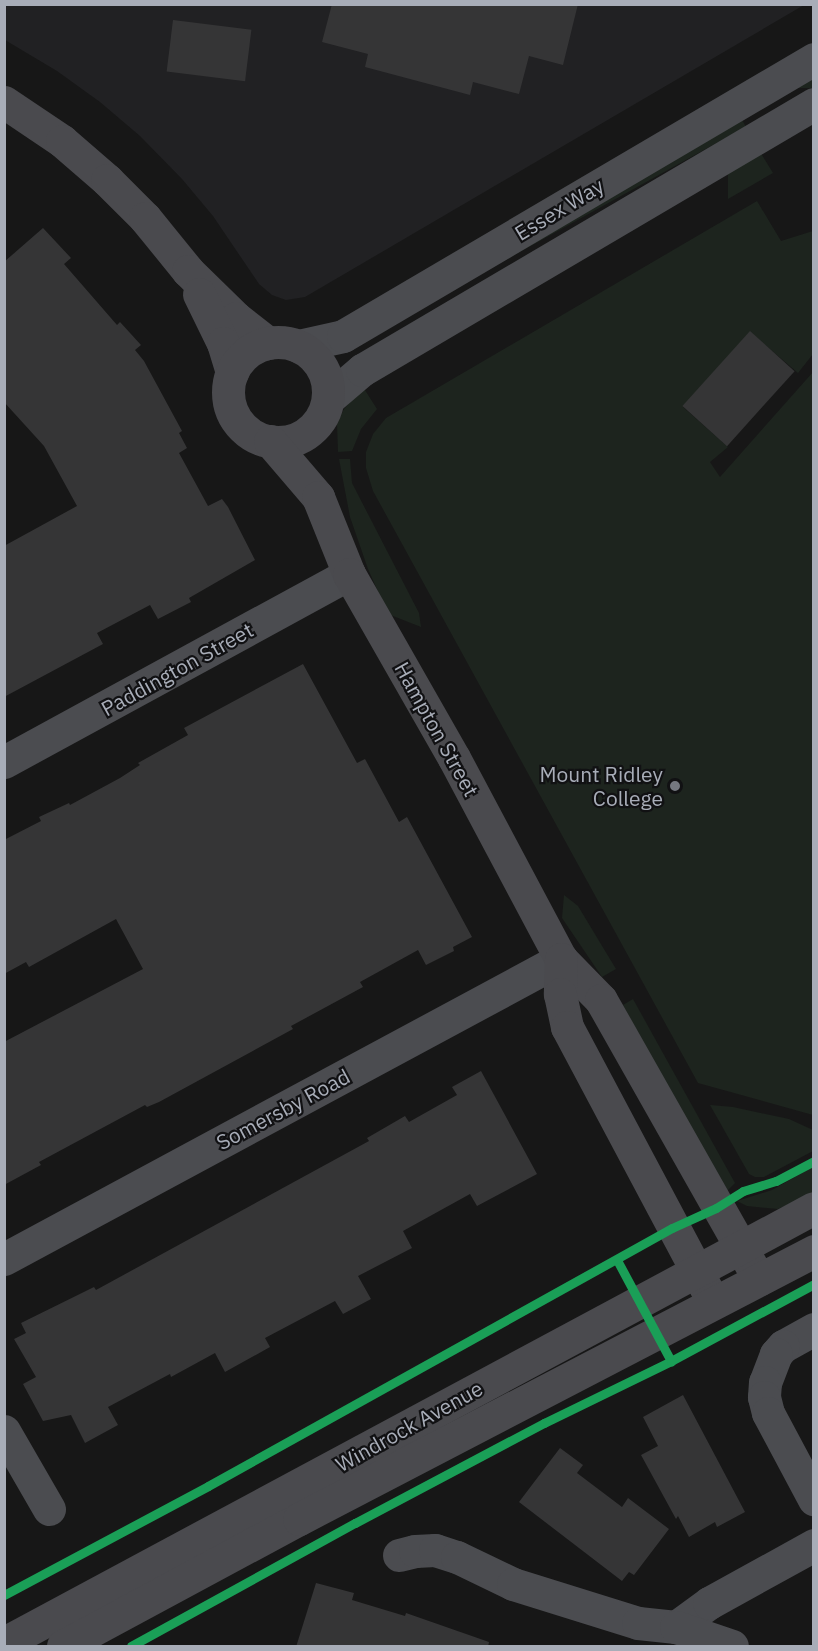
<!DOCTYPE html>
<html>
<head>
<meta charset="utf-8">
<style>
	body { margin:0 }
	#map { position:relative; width:818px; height:1651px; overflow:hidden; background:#171717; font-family:"IBM Plex Sans",sans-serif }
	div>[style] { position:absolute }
	.built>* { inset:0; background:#212123 }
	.green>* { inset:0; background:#1d241e; transform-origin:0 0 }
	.building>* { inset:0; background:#353536; transform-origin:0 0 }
	.street>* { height:33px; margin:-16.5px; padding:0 16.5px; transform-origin:16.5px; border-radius:16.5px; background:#4b4c50 }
	.secondary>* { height:33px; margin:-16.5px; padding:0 16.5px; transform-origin:16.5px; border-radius:16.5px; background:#4a4a4e }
	.secondary>.ring { margin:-16.5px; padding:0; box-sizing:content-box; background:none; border:33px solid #4a4a4e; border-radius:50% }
	.cycleway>* { height:9px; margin:-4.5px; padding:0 4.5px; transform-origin:4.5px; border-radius:4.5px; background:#1a9f57 }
	.dots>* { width:16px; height:16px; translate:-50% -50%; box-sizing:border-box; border:3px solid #111113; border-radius:50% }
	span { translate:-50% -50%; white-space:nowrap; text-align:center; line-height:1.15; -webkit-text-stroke:4.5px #111113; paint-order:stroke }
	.street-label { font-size:21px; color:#a8adb8 }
	.poi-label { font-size:21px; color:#a8adb8 }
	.right { translate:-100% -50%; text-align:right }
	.frame { position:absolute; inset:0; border:6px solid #a8adb8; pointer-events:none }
</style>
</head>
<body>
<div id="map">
	<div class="built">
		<i style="clip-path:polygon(4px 5px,804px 5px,305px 297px,286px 300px,272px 295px,259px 284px,213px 216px,182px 179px,140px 136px,100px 102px,57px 71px,5px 40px)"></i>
	</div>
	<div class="green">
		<i style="left:813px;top:77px;width:11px;height:43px;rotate:90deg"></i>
		<i style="left:741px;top:118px;width:10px;height:449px;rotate:61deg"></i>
		<i style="clip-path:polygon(759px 150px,773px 173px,728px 199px,728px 168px)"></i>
		<i style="clip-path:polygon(757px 201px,781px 241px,813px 231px,813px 354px,798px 373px,750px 332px,683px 407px,728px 447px,710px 462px,720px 477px,813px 372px,813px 1115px,698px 1083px,373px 491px,366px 468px,366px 452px,373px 434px,386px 418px)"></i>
		<i style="clip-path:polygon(363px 387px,377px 409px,361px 429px,352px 451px,338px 452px,337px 424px,344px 409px)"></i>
		<i style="clip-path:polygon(339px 459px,350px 459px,352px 483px,419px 613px,421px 627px,388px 614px,368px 569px,350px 517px)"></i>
		<i style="clip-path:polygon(564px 895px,578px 906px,616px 969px,602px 977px,562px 918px)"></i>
		<i style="clip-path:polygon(633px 999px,735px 1183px,726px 1192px,700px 1152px,623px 1005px)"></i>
		<i style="clip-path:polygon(710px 1105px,733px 1107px,789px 1119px,813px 1130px,813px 1151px,764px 1177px,755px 1177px,749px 1174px)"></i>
		<i style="clip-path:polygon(813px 1167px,813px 1194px,778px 1209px,747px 1206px,737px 1201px,772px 1190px)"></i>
	</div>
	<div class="building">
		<i style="clip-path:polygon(332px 4px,578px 4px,563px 65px,529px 56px,519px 94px,473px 82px,470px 95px,365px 67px,368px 54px,322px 42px)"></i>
		<i style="left:173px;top:20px;width:79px;height:52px;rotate:7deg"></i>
		<i style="clip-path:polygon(43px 228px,71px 258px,64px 264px,117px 325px,120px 322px,141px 345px,135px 350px,144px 361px,182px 431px,179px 433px,187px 448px,179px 453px,208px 506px,222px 499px,228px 507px,255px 560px,189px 598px,191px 602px,158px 619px,150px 605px,97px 633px,103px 644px,4px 697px,4px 546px,77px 506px,44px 446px,4px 402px,4px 262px)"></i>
		<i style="left:750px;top:331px;width:60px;height:101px;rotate:42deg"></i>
		<i style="clip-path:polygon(303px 664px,357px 763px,365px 759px,399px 822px,407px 817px,472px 937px,453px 947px,454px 951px,426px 965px,418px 950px,360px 982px,363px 987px,291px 1026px,293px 1029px,159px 1102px,147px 1107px,145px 1105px,39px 1162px,41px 1165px,4px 1185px,4px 1042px,143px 969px,116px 919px,29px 967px,26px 962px,4px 974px,4px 840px,41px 821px,39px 817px,69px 803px,70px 805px,120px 778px,140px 765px,138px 763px,188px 735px,184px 728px)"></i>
		<i style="clip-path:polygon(481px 1071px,537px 1174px,477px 1206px,470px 1194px,403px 1231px,412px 1248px,358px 1276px,371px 1299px,343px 1314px,335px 1301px,265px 1338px,270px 1347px,225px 1372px,215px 1353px,171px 1377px,170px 1374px,108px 1407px,118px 1425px,85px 1443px,71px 1415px,43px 1421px,23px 1384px,36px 1377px,14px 1339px,26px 1333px,21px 1323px,94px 1287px,96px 1290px,369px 1141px,367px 1138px,405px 1116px,409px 1122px,457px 1095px,452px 1087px)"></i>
		<i style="clip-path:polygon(683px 1395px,745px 1512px,717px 1527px,715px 1522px,689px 1537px,678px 1516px,676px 1519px,641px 1455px,658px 1446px,643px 1417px)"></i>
		<i style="clip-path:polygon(560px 1448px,583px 1465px,577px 1473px,622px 1507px,628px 1498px,669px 1529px,634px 1575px,629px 1572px,622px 1581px,519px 1502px)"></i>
		<i style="clip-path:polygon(316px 1583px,354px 1593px,352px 1600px,405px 1616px,406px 1613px,489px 1642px,488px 1647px,296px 1647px)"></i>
	</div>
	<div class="street">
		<i style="left:298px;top:346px;width:46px;rotate:-12.5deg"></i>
		<i style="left:343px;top:336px;width:546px;rotate:-30.46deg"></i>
		<i style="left:328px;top:399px;width:45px;rotate:-40.5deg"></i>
		<i style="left:362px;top:370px;width:524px;rotate:-30.48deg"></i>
		<i style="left:4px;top:762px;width:393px;rotate:-28.6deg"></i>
		<i style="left:4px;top:1259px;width:633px;rotate:-28.31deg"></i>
		<i style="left:814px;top:1329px;width:35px;rotate:151deg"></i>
		<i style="left:783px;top:1346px;width:11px;rotate:131deg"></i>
		<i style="left:776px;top:1354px;width:30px;rotate:111deg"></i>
		<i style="left:765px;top:1382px;width:15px;rotate:94deg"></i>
		<i style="left:764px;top:1397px;width:16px;rotate:76deg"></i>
		<i style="left:768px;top:1413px;width:98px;rotate:61.9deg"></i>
		<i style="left:4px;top:1431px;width:90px;rotate:60deg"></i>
		<i style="left:399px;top:1555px;width:16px;rotate:-14deg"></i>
		<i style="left:415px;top:1551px;width:20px;rotate:-3deg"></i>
		<i style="left:435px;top:1550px;width:23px;rotate:18deg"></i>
		<i style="left:457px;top:1557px;width:62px;rotate:25.7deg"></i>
		<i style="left:513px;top:1584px;width:131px;rotate:17.3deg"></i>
		<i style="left:638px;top:1623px;width:38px;rotate:6deg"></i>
		<i style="left:676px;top:1627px;width:41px;rotate:-36deg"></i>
		<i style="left:709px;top:1603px;width:120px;rotate:-28.9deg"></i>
		<i style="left:676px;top:1627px;width:59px;rotate:18.7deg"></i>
	</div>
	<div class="secondary">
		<i style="left:4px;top:102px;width:70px;rotate:33.9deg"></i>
		<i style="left:62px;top:141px;width:60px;rotate:40.9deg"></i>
		<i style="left:107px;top:180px;width:54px;rotate:45deg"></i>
		<i style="left:145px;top:218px;width:68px;rotate:50.9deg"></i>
		<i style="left:188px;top:271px;width:67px;rotate:44.4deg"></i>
		<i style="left:236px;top:318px;width:41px;rotate:38deg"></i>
		<i style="left:199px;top:294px;width:55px;rotate:63.9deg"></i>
		<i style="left:223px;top:343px;width:31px;rotate:73deg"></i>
		<i class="ring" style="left:228px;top:342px;width:67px;height:67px"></i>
		<i style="left:270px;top:441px;width:74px;rotate:49.4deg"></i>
		<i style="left:318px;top:497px;width:83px;rotate:68.1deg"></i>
		<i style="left:349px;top:574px;width:212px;rotate:60.3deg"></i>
		<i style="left:454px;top:758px;width:228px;rotate:62deg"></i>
		<i style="left:561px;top:959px;width:57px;rotate:45.7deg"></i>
		<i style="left:601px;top:1000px;width:321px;rotate:60.5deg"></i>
		<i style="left:561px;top:959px;width:35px;rotate:92deg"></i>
		<i style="left:560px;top:994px;width:34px;rotate:78deg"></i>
		<i style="left:567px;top:1027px;width:298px;rotate:62deg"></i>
		<i style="left:4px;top:1643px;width:919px;rotate:-28.24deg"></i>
		<i style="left:63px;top:1646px;width:268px;rotate:-28.3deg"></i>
		<i style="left:299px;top:1519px;width:581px;rotate:-27.49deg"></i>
	</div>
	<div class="cycleway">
		<i style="left:617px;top:1260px;width:115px;rotate:61.9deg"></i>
		<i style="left:4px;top:1595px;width:231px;rotate:-28.1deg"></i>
		<i style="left:208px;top:1486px;width:531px;rotate:-29.08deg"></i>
		<i style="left:672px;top:1228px;width:48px;rotate:-24.4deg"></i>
		<i style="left:716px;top:1208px;width:32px;rotate:-32deg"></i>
		<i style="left:743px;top:1191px;width:34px;rotate:-17deg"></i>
		<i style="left:776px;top:1181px;width:43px;rotate:-27.8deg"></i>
		<i style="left:131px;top:1646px;width:256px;rotate:-28.8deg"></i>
		<i style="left:355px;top:1523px;width:214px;rotate:-27.9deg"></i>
		<i style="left:544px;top:1423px;width:141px;rotate:-26deg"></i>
		<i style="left:671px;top:1361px;width:162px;rotate:-28.3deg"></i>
	</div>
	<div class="dots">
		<i style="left:675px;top:786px;background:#757880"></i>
	</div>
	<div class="street-label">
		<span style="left:559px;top:209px;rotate:-31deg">Essex Way</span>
		<span style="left:177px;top:669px;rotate:-29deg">Paddington Street</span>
		<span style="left:437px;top:729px;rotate:61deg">Hampton Street</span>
		<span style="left:283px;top:1109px;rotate:-28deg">Somersby Road</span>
		<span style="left:409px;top:1426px;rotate:-29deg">Windrock Avenue</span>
	</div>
	<div class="poi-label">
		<span class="right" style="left:663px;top:786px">Mount Ridley<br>College</span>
	</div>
	<div class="frame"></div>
</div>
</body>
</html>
